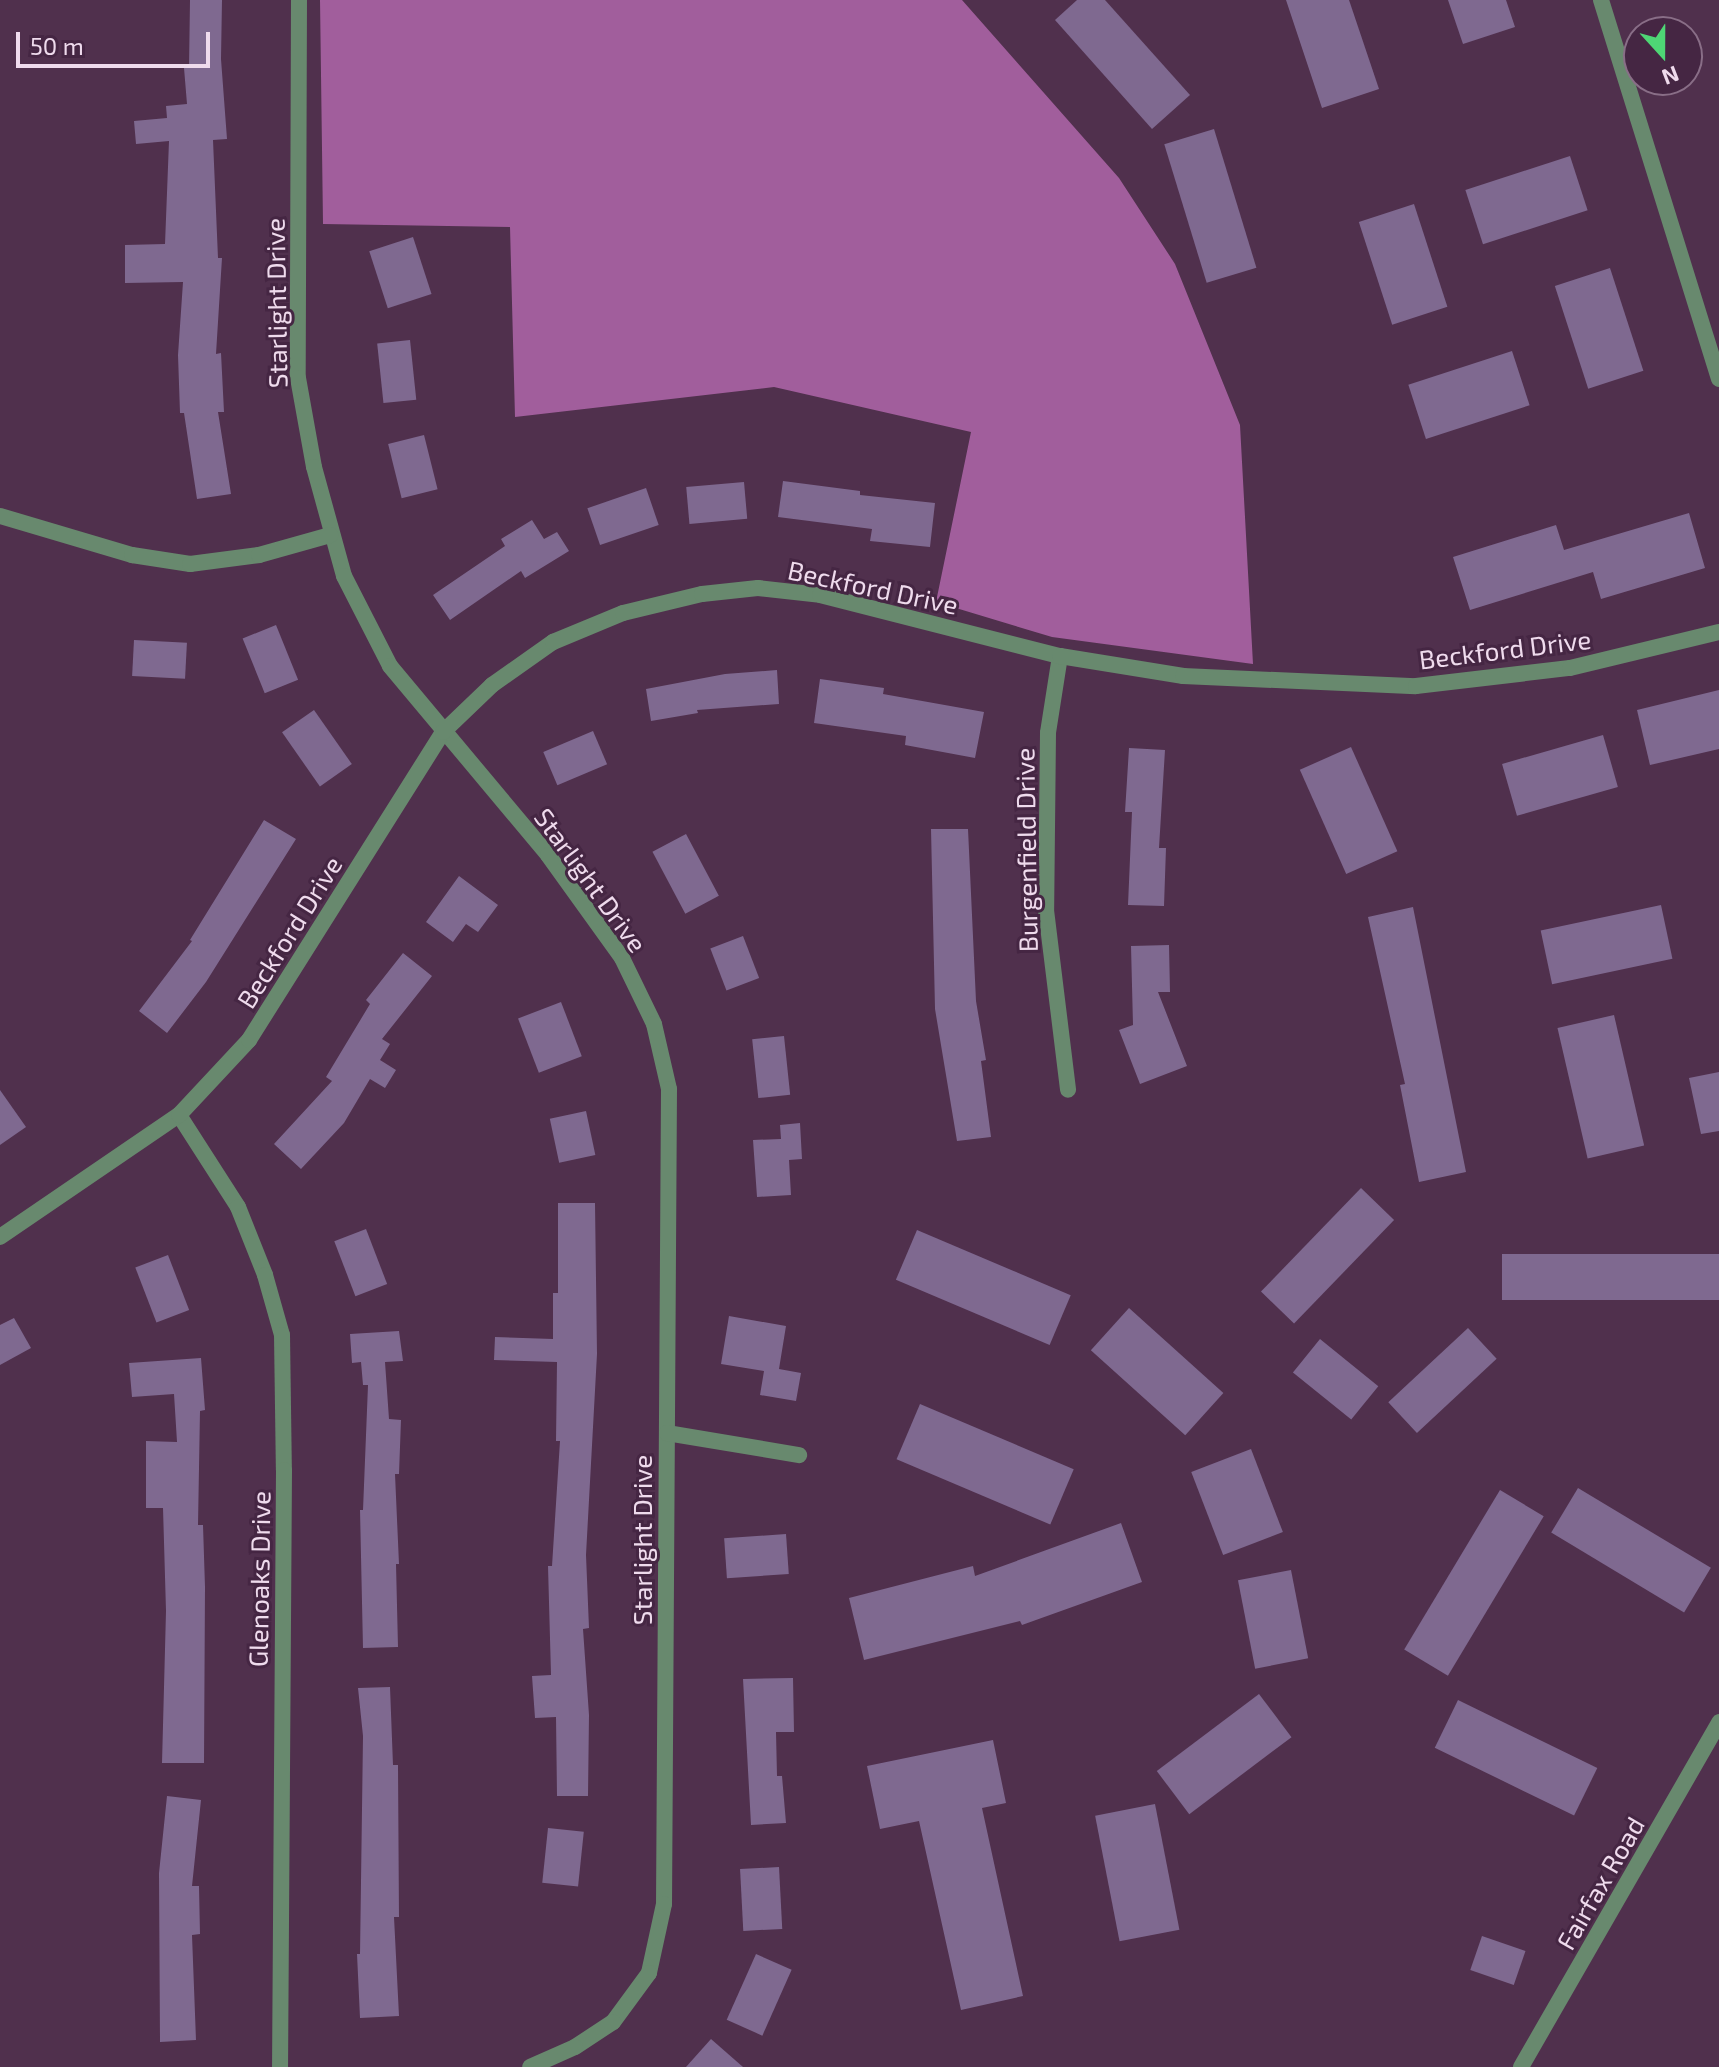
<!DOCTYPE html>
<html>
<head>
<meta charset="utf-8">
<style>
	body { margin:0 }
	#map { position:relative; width:1719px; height:2067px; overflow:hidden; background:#50304d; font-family:"Exo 2",sans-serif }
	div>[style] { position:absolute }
	.forest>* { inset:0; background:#a15e9c }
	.building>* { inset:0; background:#7f6990; transform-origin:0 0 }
	.minor>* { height:16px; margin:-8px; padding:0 8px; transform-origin:8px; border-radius:8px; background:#68896e }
	.tertiary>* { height:16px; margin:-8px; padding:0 8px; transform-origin:8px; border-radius:8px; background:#68896e }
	span { translate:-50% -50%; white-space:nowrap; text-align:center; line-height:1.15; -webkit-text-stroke:6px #452643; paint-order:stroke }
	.street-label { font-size:26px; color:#efdbed }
	.north { position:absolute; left:1623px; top:16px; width:80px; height:80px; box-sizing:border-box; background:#452643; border:2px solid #896e87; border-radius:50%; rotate:159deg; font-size:22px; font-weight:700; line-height:32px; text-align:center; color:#efdbed }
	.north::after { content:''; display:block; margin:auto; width:28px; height:36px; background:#4ed675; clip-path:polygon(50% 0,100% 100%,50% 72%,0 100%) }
	.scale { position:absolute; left:16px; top:32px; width:194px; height:36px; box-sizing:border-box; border:4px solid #efdbed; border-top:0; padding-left:10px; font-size:24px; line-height:28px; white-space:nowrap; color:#efdbed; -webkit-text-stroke:6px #452643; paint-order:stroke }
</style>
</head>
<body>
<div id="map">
	<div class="forest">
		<i style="clip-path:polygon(320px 0,962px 0,1119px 178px,1175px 264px,1240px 425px,1253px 664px,1052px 637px,936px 602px,971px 432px,774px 387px,515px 417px,510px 227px,323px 224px)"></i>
	</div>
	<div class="building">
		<i style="clip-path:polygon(190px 0,222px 0,221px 59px,227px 139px,213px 140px,218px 258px,222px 258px,216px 354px,221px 353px,224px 412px,218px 412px,231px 494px,197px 499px,184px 413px,180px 413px,178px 355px,183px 282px,125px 283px,125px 245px,165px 244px,169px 141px,136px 144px,134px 121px,167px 118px,166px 106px,187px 104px,184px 68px,189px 68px)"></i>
		<i style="clip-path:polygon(1077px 0,1105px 0,1190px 95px,1152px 129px,1055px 20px)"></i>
		<i style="clip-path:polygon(1286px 0,1349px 0,1379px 89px,1322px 108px)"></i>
		<i style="clip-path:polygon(1448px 0,1506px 0,1515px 27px,1463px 44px)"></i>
		<i style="left:1214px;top:129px;width:145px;height:52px;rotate:73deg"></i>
		<i style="left:1570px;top:156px;width:57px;height:110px;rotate:72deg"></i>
		<i style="left:1414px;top:204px;width:108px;height:58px;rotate:72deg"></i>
		<i style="left:413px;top:237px;width:60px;height:46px;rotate:72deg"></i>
		<i style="left:1610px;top:268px;width:108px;height:58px;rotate:72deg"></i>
		<i style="left:410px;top:340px;width:60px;height:33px;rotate:84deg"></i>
		<i style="left:1512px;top:351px;width:57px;height:109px;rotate:72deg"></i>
		<i style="left:424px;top:435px;width:56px;height:37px;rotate:76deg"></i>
		<i style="clip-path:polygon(783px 481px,860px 491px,860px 495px,935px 503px,930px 547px,870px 541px,872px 529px,778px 517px)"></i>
		<i style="left:744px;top:482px;width:37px;height:58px;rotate:85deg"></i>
		<i style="left:646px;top:488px;width:39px;height:62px;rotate:71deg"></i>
		<i style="clip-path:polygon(1689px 513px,1705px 568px,1601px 599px,1593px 572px,1470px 610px,1453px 557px,1556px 525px,1564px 550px)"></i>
		<i style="clip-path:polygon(532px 520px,544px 539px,557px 532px,569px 551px,525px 578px,521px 571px,450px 620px,433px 595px,505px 546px,501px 539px)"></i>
		<i style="left:276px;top:625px;width:59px;height:36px;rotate:68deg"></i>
		<i style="left:134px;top:640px;width:53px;height:36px;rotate:3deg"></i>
		<i style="clip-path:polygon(777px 670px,779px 704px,697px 710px,698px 713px,651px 721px,646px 689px,725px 674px)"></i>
		<i style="clip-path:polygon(820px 679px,884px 688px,883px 694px,984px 712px,975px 758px,905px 745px,906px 736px,814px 723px)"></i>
		<i style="clip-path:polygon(1719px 690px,1719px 749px,1650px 765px,1637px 710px)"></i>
		<i style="left:314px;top:710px;width:66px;height:39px;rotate:55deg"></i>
		<i style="left:593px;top:731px;width:36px;height:54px;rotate:67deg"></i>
		<i style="left:1603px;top:735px;width:54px;height:105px;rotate:74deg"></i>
		<i style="left:1351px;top:747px;width:114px;height:56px;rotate:66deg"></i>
		<i style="clip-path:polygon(1129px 748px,1165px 750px,1159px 848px,1166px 848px,1164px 906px,1128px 905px,1132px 812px,1125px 812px)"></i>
		<i style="clip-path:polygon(264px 820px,296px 839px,206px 982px,167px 1033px,139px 1011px,192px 941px,190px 940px)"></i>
		<i style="clip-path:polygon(931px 829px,968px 829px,976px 1001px,986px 1060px,981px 1061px,991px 1137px,957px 1141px,935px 1009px)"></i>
		<i style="left:686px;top:834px;width:70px;height:38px;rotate:62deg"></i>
		<i style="clip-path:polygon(459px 876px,498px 905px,478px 932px,466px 924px,453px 942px,426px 922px)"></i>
		<i style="left:1661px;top:905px;width:55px;height:123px;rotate:78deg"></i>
		<i style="clip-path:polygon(1413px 907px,1466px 1172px,1419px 1182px,1400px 1085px,1405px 1084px,1368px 917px)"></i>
		<i style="left:743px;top:936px;width:45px;height:35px;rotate:69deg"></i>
		<i style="clip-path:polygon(1169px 945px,1170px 992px,1158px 992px,1187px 1066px,1140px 1084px,1119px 1030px,1133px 1025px,1131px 946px)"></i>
		<i style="clip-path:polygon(403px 953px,432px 976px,382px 1039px,390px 1044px,380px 1060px,396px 1070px,385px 1088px,370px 1079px,344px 1123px,301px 1169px,274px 1144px,332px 1081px,326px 1077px,370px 1004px,366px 1000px)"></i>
		<i style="left:561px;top:1002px;width:58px;height:46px;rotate:69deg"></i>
		<i style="left:1614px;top:1015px;width:134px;height:58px;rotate:77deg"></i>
		<i style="left:784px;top:1036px;width:59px;height:32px;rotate:84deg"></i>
		<i style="clip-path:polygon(1719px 1072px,1719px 1131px,1701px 1134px,1689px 1078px)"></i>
		<i style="clip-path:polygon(0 1090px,26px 1127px,0 1145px)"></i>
		<i style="left:586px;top:1111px;width:45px;height:37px;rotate:78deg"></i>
		<i style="clip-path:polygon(800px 1123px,802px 1159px,789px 1160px,791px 1195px,757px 1197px,753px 1140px,781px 1139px,780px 1125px)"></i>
		<i style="left:1361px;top:1188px;width:46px;height:144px;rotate:44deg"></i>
		<i style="clip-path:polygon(558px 1203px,595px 1203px,597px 1354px,586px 1555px,589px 1628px,583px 1629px,589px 1715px,588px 1796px,557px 1796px,556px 1717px,535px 1718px,532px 1676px,551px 1675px,548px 1566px,552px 1566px,560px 1441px,556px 1441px,557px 1362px,494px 1360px,495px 1337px,553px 1339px,553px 1293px,558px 1293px)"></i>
		<i style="left:366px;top:1229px;width:59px;height:34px;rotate:69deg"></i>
		<i style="left:917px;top:1230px;width:167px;height:54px;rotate:23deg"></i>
		<i style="left:1719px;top:1254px;width:46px;height:217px;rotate:90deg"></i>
		<i style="left:168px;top:1255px;width:59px;height:35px;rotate:69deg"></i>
		<i style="left:1129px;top:1308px;width:127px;height:57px;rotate:42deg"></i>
		<i style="clip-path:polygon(729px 1316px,786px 1326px,779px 1369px,801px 1373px,796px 1401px,760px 1395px,764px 1371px,721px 1364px)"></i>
		<i style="clip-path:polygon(14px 1318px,31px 1348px,0 1365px,0 1325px)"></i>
		<i style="left:1468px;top:1328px;width:42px;height:109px;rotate:47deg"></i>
		<i style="clip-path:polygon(399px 1331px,403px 1361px,385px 1362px,389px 1419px,401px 1420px,399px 1474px,395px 1474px,399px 1564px,396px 1564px,398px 1647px,363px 1648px,360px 1510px,363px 1510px,368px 1385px,363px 1385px,361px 1362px,352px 1363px,350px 1334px)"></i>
		<i style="left:1320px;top:1339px;width:75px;height:43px;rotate:39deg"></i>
		<i style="clip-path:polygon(201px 1358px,205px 1410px,200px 1411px,198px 1525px,203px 1525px,205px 1587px,204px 1763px,162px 1763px,166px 1611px,163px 1508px,146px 1508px,146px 1441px,177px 1442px,174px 1394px,132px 1397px,129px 1363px)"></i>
		<i style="left:920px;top:1404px;width:167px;height:60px;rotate:23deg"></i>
		<i style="left:1251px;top:1449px;width:89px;height:64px;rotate:69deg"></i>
		<i style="left:1578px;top:1488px;width:155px;height:52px;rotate:31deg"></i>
		<i style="left:1500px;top:1490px;width:51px;height:186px;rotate:31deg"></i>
		<i style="clip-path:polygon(1121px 1523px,1142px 1582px,1022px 1625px,1020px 1621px,864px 1660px,849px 1598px,973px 1566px,975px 1576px)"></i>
		<i style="left:786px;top:1534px;width:40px;height:62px;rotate:86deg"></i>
		<i style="left:1291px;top:1570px;width:90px;height:54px;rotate:79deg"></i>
		<i style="clip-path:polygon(793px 1678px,794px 1732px,776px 1732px,777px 1776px,782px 1776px,786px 1823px,751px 1825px,743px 1679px)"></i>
		<i style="clip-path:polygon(390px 1687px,393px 1765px,398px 1765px,399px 1917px,394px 1917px,399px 2016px,360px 2018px,357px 1954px,360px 1954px,363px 1736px,358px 1688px)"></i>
		<i style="left:1259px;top:1694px;width:54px;height:128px;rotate:53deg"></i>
		<i style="left:1458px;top:1700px;width:155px;height:53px;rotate:26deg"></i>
		<i style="clip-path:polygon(993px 1740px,1006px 1803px,982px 1808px,1023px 1996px,961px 2010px,919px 1821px,880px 1829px,867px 1766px)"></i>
		<i style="clip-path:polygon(167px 1796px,201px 1800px,192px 1886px,199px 1886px,200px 1934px,192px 1935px,196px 2040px,160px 2042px,159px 1873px)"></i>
		<i style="left:1155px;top:1804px;width:128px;height:61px;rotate:79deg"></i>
		<i style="left:548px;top:1828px;width:36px;height:55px;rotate:6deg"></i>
		<i style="left:779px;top:1867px;width:62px;height:39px;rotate:87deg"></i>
		<i style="left:1482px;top:1936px;width:46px;height:36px;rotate:19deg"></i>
		<i style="left:756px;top:1954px;width:39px;height:72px;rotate:24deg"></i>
		<i style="clip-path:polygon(711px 2039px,743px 2067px,686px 2067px)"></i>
	</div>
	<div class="minor">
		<i style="left:299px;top:0;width:378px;rotate:90.2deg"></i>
		<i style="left:298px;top:378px;width:90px;rotate:79.8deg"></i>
		<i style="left:314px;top:467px;width:113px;rotate:74.6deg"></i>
		<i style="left:344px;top:576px;width:101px;rotate:62.9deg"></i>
		<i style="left:390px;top:666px;width:246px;rotate:50.1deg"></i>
		<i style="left:548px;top:855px;width:127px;rotate:54.3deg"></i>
		<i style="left:622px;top:958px;width:73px;rotate:64.1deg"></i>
		<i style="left:654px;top:1024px;width:67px;rotate:77deg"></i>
		<i style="left:669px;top:1089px;width:815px;rotate:90.35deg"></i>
		<i style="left:664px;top:1904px;width:71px;rotate:102.3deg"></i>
		<i style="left:649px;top:1973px;width:61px;rotate:126.3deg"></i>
		<i style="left:613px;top:2022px;width:45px;rotate:146.7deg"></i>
		<i style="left:575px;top:2047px;width:49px;rotate:156deg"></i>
		<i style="left:0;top:516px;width:138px;rotate:16.5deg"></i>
		<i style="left:132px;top:555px;width:59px;rotate:8.8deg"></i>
		<i style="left:190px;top:564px;width:70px;rotate:-7.4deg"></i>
		<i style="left:259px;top:555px;width:74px;rotate:-15.7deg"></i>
		<i style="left:1060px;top:656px;width:78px;rotate:98.9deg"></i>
		<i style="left:1048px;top:733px;width:177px;rotate:90.6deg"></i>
		<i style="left:1046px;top:910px;width:181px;rotate:83deg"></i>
		<i style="left:179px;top:1115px;width:109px;rotate:57.3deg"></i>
		<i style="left:238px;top:1207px;width:73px;rotate:68.3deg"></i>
		<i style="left:265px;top:1275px;width:62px;rotate:74.2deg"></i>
		<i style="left:282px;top:1335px;width:135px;rotate:89.2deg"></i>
		<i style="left:284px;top:1470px;width:597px;rotate:90.38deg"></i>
		<i style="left:0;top:1237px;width:217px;rotate:-34.3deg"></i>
		<i style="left:179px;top:1115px;width:103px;rotate:-47deg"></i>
		<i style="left:249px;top:1040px;width:364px;rotate:-57.8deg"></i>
		<i style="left:443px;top:732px;width:68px;rotate:-43.8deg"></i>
		<i style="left:492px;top:685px;width:75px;rotate:-35.2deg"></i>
		<i style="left:553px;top:642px;width:76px;rotate:-22.5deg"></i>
		<i style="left:623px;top:613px;width:81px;rotate:-13.5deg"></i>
		<i style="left:702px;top:594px;width:56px;rotate:-6.1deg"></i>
		<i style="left:758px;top:588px;width:62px;rotate:6.4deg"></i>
		<i style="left:820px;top:595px;width:248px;rotate:14.3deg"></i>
		<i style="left:1060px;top:656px;width:125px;rotate:9.2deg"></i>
		<i style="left:1183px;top:676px;width:233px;rotate:2.5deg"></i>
		<i style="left:1416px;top:686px;width:155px;rotate:-6.7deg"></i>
		<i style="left:1570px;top:668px;width:153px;rotate:-13.6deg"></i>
		<i style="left:667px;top:1433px;width:134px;rotate:9.5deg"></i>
	</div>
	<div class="tertiary">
		<i style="left:1601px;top:0;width:397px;rotate:72.7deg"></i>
		<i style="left:1521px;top:2067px;width:398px;rotate:-60.1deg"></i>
	</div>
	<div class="street-label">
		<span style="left:276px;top:303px;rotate:-91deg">Starlight Drive</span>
		<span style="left:873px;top:587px;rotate:12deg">Beckford Drive</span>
		<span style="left:1505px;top:649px;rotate:-7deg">Beckford Drive</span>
		<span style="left:1026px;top:850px;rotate:-91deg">Burgenfield Drive</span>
		<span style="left:591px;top:880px;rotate:54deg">Starlight Drive</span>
		<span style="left:289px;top:932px;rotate:-58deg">Beckford Drive</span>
		<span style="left:642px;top:1540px;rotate:-90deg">Starlight Drive</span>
		<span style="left:259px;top:1579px;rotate:-89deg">Glenoaks Drive</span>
		<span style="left:1600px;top:1883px;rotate:-60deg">Fairfax Road</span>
	</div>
	<div class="north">N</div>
	<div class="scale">50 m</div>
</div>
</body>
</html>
